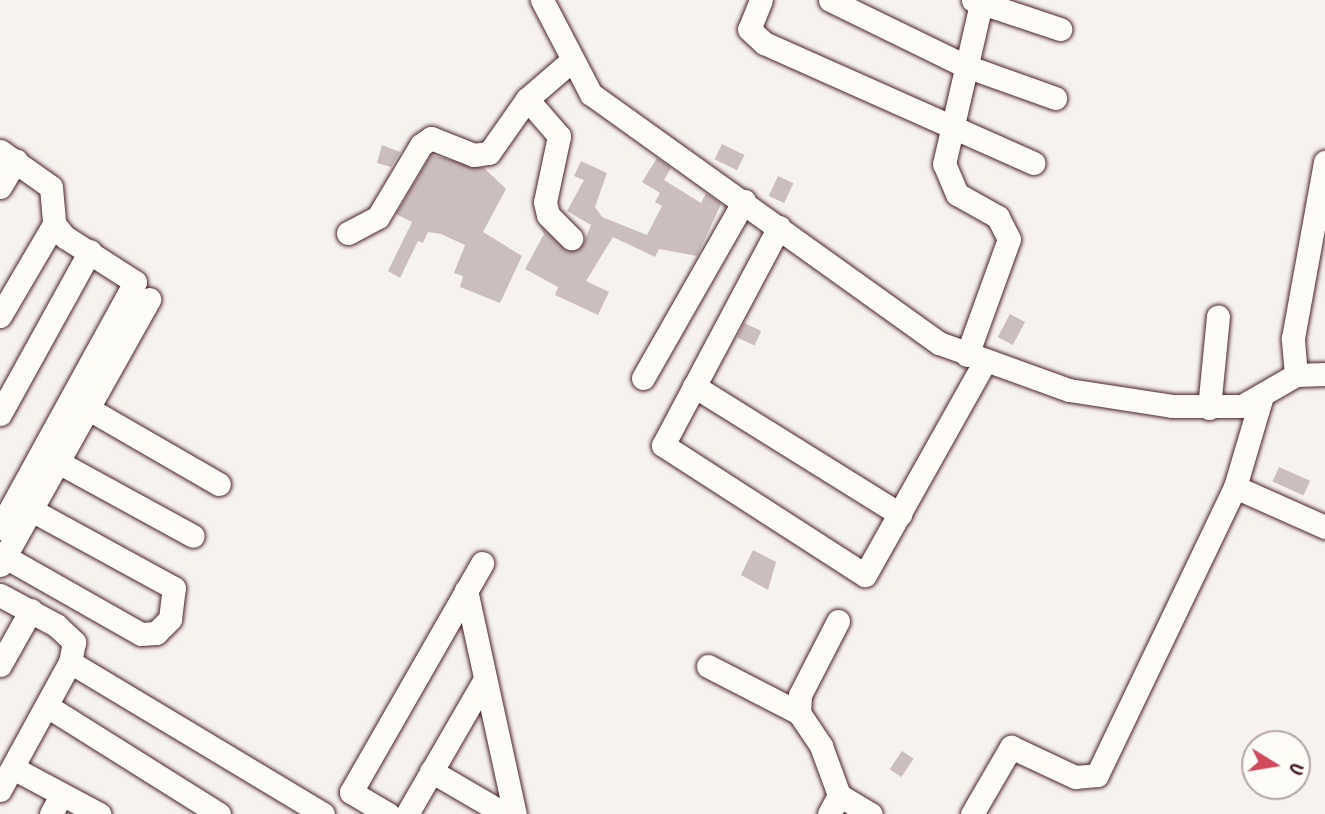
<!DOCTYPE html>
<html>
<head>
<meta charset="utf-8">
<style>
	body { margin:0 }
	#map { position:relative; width:1325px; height:814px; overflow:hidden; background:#f6f3ef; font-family:Kalam,sans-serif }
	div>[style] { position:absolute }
	.building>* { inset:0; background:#cbbfbe; transform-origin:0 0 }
	.roads { filter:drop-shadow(0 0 2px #4a1f2b) drop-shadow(0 0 2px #4a1f2b) }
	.minor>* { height:23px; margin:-11.5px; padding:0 11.5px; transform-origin:11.5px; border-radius:11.5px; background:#fdfcf7 }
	span { translate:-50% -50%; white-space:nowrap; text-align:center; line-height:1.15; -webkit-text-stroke:5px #fdfcf7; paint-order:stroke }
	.north { position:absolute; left:1241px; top:730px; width:70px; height:70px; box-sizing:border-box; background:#fdfcf7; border:2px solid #b5a4a5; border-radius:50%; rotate:101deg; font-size:19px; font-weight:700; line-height:28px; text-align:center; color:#4a1f2b }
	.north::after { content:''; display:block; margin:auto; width:24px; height:32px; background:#d1495b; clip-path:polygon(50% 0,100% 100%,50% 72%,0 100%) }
</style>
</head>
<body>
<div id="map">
	<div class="building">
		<i style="left:722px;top:144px;width:25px;height:17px;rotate:26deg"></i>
		<i style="clip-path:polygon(382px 145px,400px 152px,391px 167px,377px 163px)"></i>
		<i style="clip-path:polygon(431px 155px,484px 168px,506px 189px,483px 232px,522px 256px,500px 303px,460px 287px,463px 276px,454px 273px,465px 245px,441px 234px,428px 232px,423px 243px,418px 241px,400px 278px,388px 271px,412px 222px,396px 214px)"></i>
		<i style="clip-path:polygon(657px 158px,671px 168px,664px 180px,701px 203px,706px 193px,721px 204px,697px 256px,659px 249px,655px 257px,613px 237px,586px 281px,609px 292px,598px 315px,555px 295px,558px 287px,525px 269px,544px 234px,539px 225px,567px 251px,584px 242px,591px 225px,567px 211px,584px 180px,574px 176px,581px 161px,607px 173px,595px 207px,602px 217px,647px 235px,662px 206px,655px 202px,660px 193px,642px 182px)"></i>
		<i style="left:778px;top:176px;width:17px;height:22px;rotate:25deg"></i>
		<i style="left:1010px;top:314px;width:17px;height:26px;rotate:28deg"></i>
		<i style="left:744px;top:323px;width:19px;height:16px;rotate:25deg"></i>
		<i style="left:1279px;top:467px;width:34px;height:16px;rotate:24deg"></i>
		<i style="clip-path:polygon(753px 550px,776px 562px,768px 590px,741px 575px)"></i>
		<i style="left:902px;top:751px;width:14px;height:22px;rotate:34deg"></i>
	</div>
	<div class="roads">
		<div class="minor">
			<i style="left:542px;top:0;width:106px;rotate:62.5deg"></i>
			<i style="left:591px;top:94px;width:428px;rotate:35.6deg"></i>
			<i style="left:939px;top:343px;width:138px;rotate:19.9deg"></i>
			<i style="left:1069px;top:390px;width:104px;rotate:8.8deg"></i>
			<i style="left:1172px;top:406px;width:70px"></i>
			<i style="left:1242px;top:406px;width:62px;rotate:-29.9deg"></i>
			<i style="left:1296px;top:375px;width:29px;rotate:-2deg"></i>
			<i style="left:761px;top:0;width:31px;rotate:112deg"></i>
			<i style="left:749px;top:29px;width:21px;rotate:43deg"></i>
			<i style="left:764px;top:43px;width:295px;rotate:24deg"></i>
			<i style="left:830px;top:0;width:148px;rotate:26deg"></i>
			<i style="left:963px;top:65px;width:98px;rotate:19.7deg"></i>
			<i style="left:973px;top:0;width:92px;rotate:18.4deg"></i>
			<i style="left:570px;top:62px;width:57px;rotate:139.3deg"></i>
			<i style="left:527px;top:99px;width:49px;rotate:49.1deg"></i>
			<i style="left:559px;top:136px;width:67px;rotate:102deg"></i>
			<i style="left:545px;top:202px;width:13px;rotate:77deg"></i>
			<i style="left:548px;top:215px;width:33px;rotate:45deg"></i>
			<i style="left:0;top:151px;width:62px;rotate:35.2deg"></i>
			<i style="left:51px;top:187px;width:37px;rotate:85deg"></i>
			<i style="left:54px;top:224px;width:17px;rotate:50deg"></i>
			<i style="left:65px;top:237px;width:83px;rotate:32.7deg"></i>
			<i style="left:135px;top:282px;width:281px;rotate:118.8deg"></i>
			<i style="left:0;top:187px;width:31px;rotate:-59deg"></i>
			<i style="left:779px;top:227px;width:247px;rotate:118deg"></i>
			<i style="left:663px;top:445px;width:240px;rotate:32.8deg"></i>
			<i style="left:865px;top:575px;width:245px;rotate:-60.7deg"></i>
			<i style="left:348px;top:233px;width:34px;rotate:-28deg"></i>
			<i style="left:378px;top:217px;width:84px;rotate:-59.2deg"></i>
			<i style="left:421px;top:145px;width:12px;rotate:-35deg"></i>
			<i style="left:431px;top:138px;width:46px;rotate:21.6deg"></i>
			<i style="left:474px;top:155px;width:15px;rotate:-8deg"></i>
			<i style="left:489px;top:153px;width:66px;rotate:-54.9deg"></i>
			<i style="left:0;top:316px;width:107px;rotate:-59.6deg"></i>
			<i style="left:967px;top:355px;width:123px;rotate:-70.1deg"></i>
			<i style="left:1009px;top:239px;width:25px;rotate:-117deg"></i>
			<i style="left:998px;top:217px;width:47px;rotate:-150.7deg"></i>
			<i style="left:957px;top:194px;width:33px;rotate:-113deg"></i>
			<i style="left:944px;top:164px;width:164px;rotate:-77deg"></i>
			<i style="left:1296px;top:375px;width:37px;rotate:-95deg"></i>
			<i style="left:1293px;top:338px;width:179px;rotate:-79.7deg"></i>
			<i style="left:643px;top:378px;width:204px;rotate:-60.3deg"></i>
			<i style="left:694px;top:386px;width:243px;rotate:31.9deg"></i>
			<i style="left:75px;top:401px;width:166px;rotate:30deg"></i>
			<i style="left:1209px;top:408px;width:92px;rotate:-84.4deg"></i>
			<i style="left:0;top:414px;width:186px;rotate:-61.1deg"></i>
			<i style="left:47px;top:456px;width:166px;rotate:28.7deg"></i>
			<i style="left:1235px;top:487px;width:98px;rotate:24deg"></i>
			<i style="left:0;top:554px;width:162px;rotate:29.6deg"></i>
			<i style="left:141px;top:634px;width:15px;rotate:-4deg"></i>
			<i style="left:156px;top:633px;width:20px;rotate:-45deg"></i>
			<i style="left:170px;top:619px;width:31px;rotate:-83deg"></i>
			<i style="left:174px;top:588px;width:181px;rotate:-151.3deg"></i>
			<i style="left:0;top:565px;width:305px;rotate:-60.7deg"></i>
			<i style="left:466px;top:590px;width:229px;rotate:77.7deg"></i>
			<i style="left:0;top:595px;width:64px;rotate:28.2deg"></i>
			<i style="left:56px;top:625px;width:25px;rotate:43deg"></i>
			<i style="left:74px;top:642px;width:20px;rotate:101deg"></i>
			<i style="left:70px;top:662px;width:146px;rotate:118.7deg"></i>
			<i style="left:838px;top:621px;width:83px;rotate:117.2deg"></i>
			<i style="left:800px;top:695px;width:18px;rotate:93deg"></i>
			<i style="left:799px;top:713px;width:40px;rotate:56deg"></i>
			<i style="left:821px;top:746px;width:52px;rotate:69.8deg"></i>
			<i style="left:839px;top:795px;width:37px;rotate:31deg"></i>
			<i style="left:70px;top:662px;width:295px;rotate:31deg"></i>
			<i style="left:0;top:665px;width:63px;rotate:-60.6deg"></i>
			<i style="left:708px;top:666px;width:102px;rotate:27.3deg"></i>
			<i style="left:47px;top:706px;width:203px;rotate:32.1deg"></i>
			<i style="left:13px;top:768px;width:98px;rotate:28.1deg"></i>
			<i style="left:431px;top:771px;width:86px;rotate:30.2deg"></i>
			<i style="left:51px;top:814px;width:21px;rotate:-62deg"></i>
			<i style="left:388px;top:814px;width:43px;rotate:-149.3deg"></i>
			<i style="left:351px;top:792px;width:264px;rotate:-60.2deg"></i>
			<i style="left:407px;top:814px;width:156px;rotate:-60deg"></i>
			<i style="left:829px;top:814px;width:21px;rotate:-62deg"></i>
			<i style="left:972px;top:814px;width:78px;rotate:-59.8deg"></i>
			<i style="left:1011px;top:747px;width:71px;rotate:25.1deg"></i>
			<i style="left:1075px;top:777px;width:22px;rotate:-5deg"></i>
			<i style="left:1097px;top:775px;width:319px;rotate:-64.4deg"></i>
			<i style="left:1235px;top:487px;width:92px;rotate:-73.5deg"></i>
		</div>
	</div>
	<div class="north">U</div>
</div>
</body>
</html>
